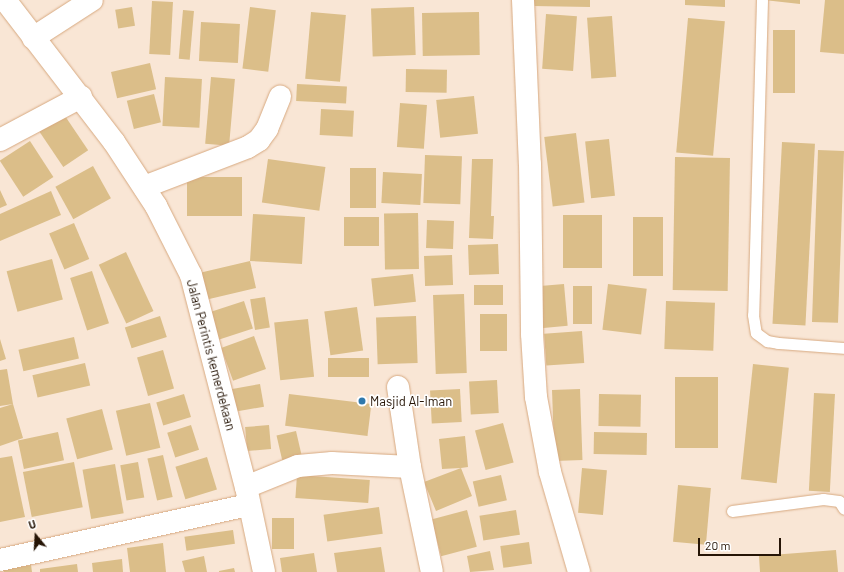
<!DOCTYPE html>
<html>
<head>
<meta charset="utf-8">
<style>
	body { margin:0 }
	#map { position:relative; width:844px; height:572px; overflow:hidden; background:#f9e6d5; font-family:Barlow,sans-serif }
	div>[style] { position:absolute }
	.building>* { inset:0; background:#dbbe89; transform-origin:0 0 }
	.roads { filter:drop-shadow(0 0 1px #d7a980) drop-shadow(0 0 1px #d7a980) }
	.lane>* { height:11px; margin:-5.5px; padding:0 5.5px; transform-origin:5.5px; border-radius:5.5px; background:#fff }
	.street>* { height:22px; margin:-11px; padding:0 11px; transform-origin:11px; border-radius:11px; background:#fff }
	.secondary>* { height:22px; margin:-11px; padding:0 11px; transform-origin:11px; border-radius:11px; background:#fff }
	.dots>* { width:11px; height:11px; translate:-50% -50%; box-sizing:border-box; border:2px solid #fff; border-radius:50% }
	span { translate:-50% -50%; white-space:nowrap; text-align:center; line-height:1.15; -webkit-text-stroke:3.5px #fff; paint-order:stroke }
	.street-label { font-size:13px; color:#261506 }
	.poi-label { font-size:13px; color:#261506 }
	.left { translate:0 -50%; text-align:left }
	.north { position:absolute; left:16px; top:516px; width:40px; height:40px; -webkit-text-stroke:3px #fff; paint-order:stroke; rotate:342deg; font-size:11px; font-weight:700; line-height:16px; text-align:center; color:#261506 }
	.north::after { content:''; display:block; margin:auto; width:14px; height:18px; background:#261506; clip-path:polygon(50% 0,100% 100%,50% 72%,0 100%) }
	.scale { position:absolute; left:698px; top:538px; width:83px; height:18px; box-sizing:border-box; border:2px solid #261506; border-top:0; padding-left:5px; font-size:12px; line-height:14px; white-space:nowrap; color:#261506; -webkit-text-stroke:3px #fff; paint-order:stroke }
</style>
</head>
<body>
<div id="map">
	<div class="building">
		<i style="clip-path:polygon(533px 0,590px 0,590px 7px,533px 6px)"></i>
		<i style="clip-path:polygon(685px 0,725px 0,725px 7px,685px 5px)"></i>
		<i style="clip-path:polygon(764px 0,800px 0,800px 4px)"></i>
		<i style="clip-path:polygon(825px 0,844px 0,844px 54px,820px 52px)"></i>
		<i style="left:152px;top:1px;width:21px;height:53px;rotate:3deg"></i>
		<i style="left:132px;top:7px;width:19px;height:17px;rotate:81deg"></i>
		<i style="left:250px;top:7px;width:26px;height:62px;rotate:7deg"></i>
		<i style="left:414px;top:7px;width:48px;height:43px;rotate:88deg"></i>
		<i style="left:183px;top:10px;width:11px;height:49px;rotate:5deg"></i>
		<i style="left:311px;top:12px;width:35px;height:67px;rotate:5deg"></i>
		<i style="left:479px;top:12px;width:43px;height:57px;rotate:89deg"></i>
		<i style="left:546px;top:14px;width:31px;height:55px;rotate:4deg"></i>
		<i style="left:612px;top:16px;width:61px;height:25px;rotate:86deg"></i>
		<i style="left:688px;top:18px;width:37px;height:135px;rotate:5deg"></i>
		<i style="left:201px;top:22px;width:39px;height:39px;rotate:3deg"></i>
		<i style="left:773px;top:30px;width:22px;height:63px"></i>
		<i style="left:150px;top:63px;width:27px;height:40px;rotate:77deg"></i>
		<i style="left:406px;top:69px;width:41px;height:23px;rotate:1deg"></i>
		<i style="left:165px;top:77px;width:37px;height:49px;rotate:3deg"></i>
		<i style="left:211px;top:77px;width:24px;height:67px;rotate:5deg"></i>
		<i style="left:297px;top:84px;width:50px;height:17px;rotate:3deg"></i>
		<i style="left:154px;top:94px;width:29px;height:28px;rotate:76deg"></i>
		<i style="left:474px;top:96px;width:38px;height:38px;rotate:84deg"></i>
		<i style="left:400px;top:103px;width:27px;height:44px;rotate:4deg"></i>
		<i style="left:321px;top:109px;width:33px;height:26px;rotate:3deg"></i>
		<i style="left:63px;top:113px;width:45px;height:30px;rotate:56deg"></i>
		<i style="left:576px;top:133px;width:70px;height:32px;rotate:83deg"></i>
		<i style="left:609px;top:139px;width:57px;height:24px;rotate:84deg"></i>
		<i style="left:30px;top:141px;width:43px;height:36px;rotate:57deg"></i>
		<i style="left:782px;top:142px;width:33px;height:182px;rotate:3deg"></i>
		<i style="left:818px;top:150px;width:26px;height:172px;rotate:2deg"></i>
		<i style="left:425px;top:155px;width:37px;height:48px;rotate:2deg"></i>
		<i style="left:675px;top:157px;width:55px;height:133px;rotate:1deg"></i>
		<i style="left:268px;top:159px;width:58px;height:44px;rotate:8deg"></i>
		<i style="clip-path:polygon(472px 159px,493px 159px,491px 216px,494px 216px,493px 239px,469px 238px)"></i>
		<i style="left:93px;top:166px;width:37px;height:43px;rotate:61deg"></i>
		<i style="left:350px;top:168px;width:26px;height:40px"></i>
		<i style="left:383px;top:172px;width:39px;height:31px;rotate:3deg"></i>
		<i style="left:187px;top:177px;width:55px;height:39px"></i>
		<i style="clip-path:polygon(0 190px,7px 205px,0 208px)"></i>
		<i style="clip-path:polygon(51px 191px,61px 215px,0 241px,0 214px)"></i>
		<i style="left:418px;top:213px;width:56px;height:34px;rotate:89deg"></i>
		<i style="clip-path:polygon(253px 214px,305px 217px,302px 264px,250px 261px,256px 288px,205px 300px,199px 273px,250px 261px)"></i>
		<i style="left:563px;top:215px;width:39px;height:53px"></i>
		<i style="left:344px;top:217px;width:35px;height:29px"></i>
		<i style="left:633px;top:217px;width:30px;height:59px"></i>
		<i style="left:427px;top:220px;width:27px;height:28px;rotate:2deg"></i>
		<i style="left:74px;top:223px;width:39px;height:27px;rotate:67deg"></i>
		<i style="left:498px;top:244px;width:30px;height:30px;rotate:88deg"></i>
		<i style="left:126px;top:252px;width:65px;height:30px;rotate:65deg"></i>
		<i style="left:452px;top:255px;width:30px;height:28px;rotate:88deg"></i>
		<i style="left:52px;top:259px;width:42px;height:47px;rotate:75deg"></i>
		<i style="left:92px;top:271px;width:55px;height:23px;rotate:72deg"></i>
		<i style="left:413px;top:274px;width:28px;height:42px;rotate:84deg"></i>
		<i style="left:564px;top:284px;width:42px;height:27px;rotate:85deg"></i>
		<i style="left:608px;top:284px;width:39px;height:46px;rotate:7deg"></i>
		<i style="left:474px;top:285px;width:29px;height:20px"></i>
		<i style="left:573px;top:286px;width:19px;height:38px"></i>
		<i style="left:464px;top:294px;width:79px;height:31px;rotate:88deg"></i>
		<i style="left:265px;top:297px;width:31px;height:15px;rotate:81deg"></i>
		<i style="left:244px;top:301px;width:29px;height:37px;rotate:72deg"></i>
		<i style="left:666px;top:301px;width:49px;height:48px;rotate:2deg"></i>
		<i style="left:357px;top:307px;width:44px;height:33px;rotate:82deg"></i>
		<i style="left:480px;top:314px;width:27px;height:37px"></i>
		<i style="left:160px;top:316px;width:22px;height:37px;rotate:72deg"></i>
		<i style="left:416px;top:316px;width:47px;height:40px;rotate:88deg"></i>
		<i style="left:308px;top:319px;width:58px;height:34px;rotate:84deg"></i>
		<i style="left:582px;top:331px;width:32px;height:38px;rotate:86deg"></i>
		<i style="left:254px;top:336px;width:35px;height:35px;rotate:70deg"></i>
		<i style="left:74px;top:337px;width:22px;height:57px;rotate:77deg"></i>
		<i style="clip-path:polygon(0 339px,6px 359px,0 361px)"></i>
		<i style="left:163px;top:350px;width:40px;height:27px;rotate:74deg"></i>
		<i style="left:369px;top:358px;width:19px;height:41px;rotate:90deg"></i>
		<i style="left:85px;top:363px;width:23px;height:54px;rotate:77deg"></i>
		<i style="left:753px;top:364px;width:36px;height:116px;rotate:6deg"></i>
		<i style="clip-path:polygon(7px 369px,13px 404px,23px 438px,0 446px,0 408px,13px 404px,0 406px,0 370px)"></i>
		<i style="left:675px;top:377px;width:43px;height:71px"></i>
		<i style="left:497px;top:380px;width:33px;height:28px;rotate:87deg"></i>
		<i style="left:260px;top:384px;width:23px;height:31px;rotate:80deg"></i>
		<i style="left:460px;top:389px;width:33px;height:30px;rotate:87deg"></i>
		<i style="left:580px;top:389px;width:71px;height:28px;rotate:88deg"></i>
		<i style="left:814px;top:393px;width:21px;height:98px;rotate:3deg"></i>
		<i style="left:184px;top:394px;width:24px;height:29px;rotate:73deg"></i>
		<i style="left:289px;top:394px;width:83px;height:32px;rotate:7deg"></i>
		<i style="left:599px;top:394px;width:42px;height:32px;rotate:1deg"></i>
		<i style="left:150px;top:403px;width:46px;height:35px;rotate:77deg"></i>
		<i style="left:102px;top:409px;width:42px;height:37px;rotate:75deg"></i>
		<i style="left:503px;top:423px;width:41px;height:29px;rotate:75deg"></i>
		<i style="left:191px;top:425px;width:26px;height:25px;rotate:72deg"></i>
		<i style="left:269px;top:425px;width:24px;height:24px;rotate:85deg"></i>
		<i style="left:296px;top:431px;width:27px;height:20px;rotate:77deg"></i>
		<i style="left:58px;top:432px;width:29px;height:41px;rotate:78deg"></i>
		<i style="left:594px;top:432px;width:53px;height:22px;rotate:1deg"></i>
		<i style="clip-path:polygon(465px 436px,468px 467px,461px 468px,472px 496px,436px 511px,424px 482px,461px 468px,442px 469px,439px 439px)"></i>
		<i style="left:163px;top:455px;width:43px;height:16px;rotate:77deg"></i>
		<i style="clip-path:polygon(12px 456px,25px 517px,0 522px,0 458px)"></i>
		<i style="left:207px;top:457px;width:34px;height:33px;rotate:73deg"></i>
		<i style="left:74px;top:462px;width:46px;height:52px;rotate:79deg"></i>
		<i style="left:138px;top:462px;width:36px;height:18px;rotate:80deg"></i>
		<i style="left:115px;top:464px;width:50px;height:33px;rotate:80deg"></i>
		<i style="left:582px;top:468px;width:25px;height:45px;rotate:5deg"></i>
		<i style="left:297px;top:475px;width:73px;height:23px;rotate:4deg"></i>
		<i style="left:501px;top:475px;width:26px;height:29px;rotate:77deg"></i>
		<i style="left:678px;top:485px;width:33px;height:57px;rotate:5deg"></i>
		<i style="left:379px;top:507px;width:27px;height:56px;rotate:82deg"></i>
		<i style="left:467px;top:510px;width:38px;height:37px;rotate:75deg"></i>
		<i style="left:516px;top:510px;width:25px;height:37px;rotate:81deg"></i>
		<i style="left:272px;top:518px;width:22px;height:31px"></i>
		<i style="left:233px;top:530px;width:14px;height:49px;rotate:82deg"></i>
		<i style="left:529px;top:542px;width:22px;height:29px;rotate:82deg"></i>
		<i style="clip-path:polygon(163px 543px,166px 572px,130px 572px,127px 548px)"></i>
		<i style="clip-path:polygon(381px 547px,385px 572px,337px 572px,334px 553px)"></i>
		<i style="clip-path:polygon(836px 550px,838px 572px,760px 572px,759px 556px)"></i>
		<i style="clip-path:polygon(490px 551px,494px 570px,470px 572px,467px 556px)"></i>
		<i style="clip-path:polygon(314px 553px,317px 572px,282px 572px,280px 558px)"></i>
		<i style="clip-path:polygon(204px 556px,207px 572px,185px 572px,182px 561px)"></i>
		<i style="clip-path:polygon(122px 559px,123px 572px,93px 572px,92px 563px)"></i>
		<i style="clip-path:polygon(77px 564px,78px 572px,40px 572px,40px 569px)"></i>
		<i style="clip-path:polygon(31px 565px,32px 572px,4px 572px,3px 569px)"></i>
		<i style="clip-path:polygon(234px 568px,235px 572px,219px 572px,219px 571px)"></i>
	</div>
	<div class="roads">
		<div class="lane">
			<i style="left:762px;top:0;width:315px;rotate:91.6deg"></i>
			<i style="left:753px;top:315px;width:18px;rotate:81deg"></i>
			<i style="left:756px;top:333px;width:14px;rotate:36deg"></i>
			<i style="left:767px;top:341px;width:11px;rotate:10deg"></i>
			<i style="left:778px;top:343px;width:66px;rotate:4.3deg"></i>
			<i style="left:732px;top:511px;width:92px;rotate:-7.5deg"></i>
			<i style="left:823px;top:499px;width:16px;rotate:7deg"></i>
			<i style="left:839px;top:501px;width:9px;rotate:58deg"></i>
		</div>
		<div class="street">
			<i style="left:523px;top:0;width:164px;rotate:87.6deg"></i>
			<i style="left:530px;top:164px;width:170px;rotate:89.3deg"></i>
			<i style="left:532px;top:334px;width:63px;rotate:86.4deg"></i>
			<i style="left:536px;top:397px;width:76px;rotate:79.4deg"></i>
			<i style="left:550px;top:472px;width:104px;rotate:73.8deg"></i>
			<i style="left:33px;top:38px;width:70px;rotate:-32.8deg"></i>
			<i style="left:0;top:140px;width:92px;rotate:-28deg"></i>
			<i style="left:144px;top:187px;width:111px;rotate:-21deg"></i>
			<i style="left:248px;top:147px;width:13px;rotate:-32deg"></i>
			<i style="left:259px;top:140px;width:14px;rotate:-54deg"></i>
			<i style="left:267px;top:129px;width:35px;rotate:-68deg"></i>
			<i style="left:398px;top:387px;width:81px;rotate:81.5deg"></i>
			<i style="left:410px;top:467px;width:107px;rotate:78.2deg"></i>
			<i style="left:246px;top:487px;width:56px;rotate:-22deg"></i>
			<i style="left:298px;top:466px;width:34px;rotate:-5deg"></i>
			<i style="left:332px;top:463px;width:78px;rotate:2.9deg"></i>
			<i style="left:0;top:560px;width:255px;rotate:-12.5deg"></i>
		</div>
		<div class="secondary">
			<i style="left:5px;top:0;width:179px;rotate:52.5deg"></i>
			<i style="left:114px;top:142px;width:77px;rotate:56.7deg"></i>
			<i style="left:156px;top:206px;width:77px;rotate:63.1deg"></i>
			<i style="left:191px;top:275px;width:219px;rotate:75.5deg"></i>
			<i style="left:246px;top:487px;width:87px;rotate:78deg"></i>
		</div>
	</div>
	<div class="dots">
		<i style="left:362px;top:401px;background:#2f79ad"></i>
	</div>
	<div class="street-label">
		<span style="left:211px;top:355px;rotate:75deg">Jalan Perintis kemerdekaan</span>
	</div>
	<div class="poi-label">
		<span class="left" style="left:370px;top:401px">Masjid Al-Iman</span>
	</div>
	<div class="north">U</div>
	<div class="scale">20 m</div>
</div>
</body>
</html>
